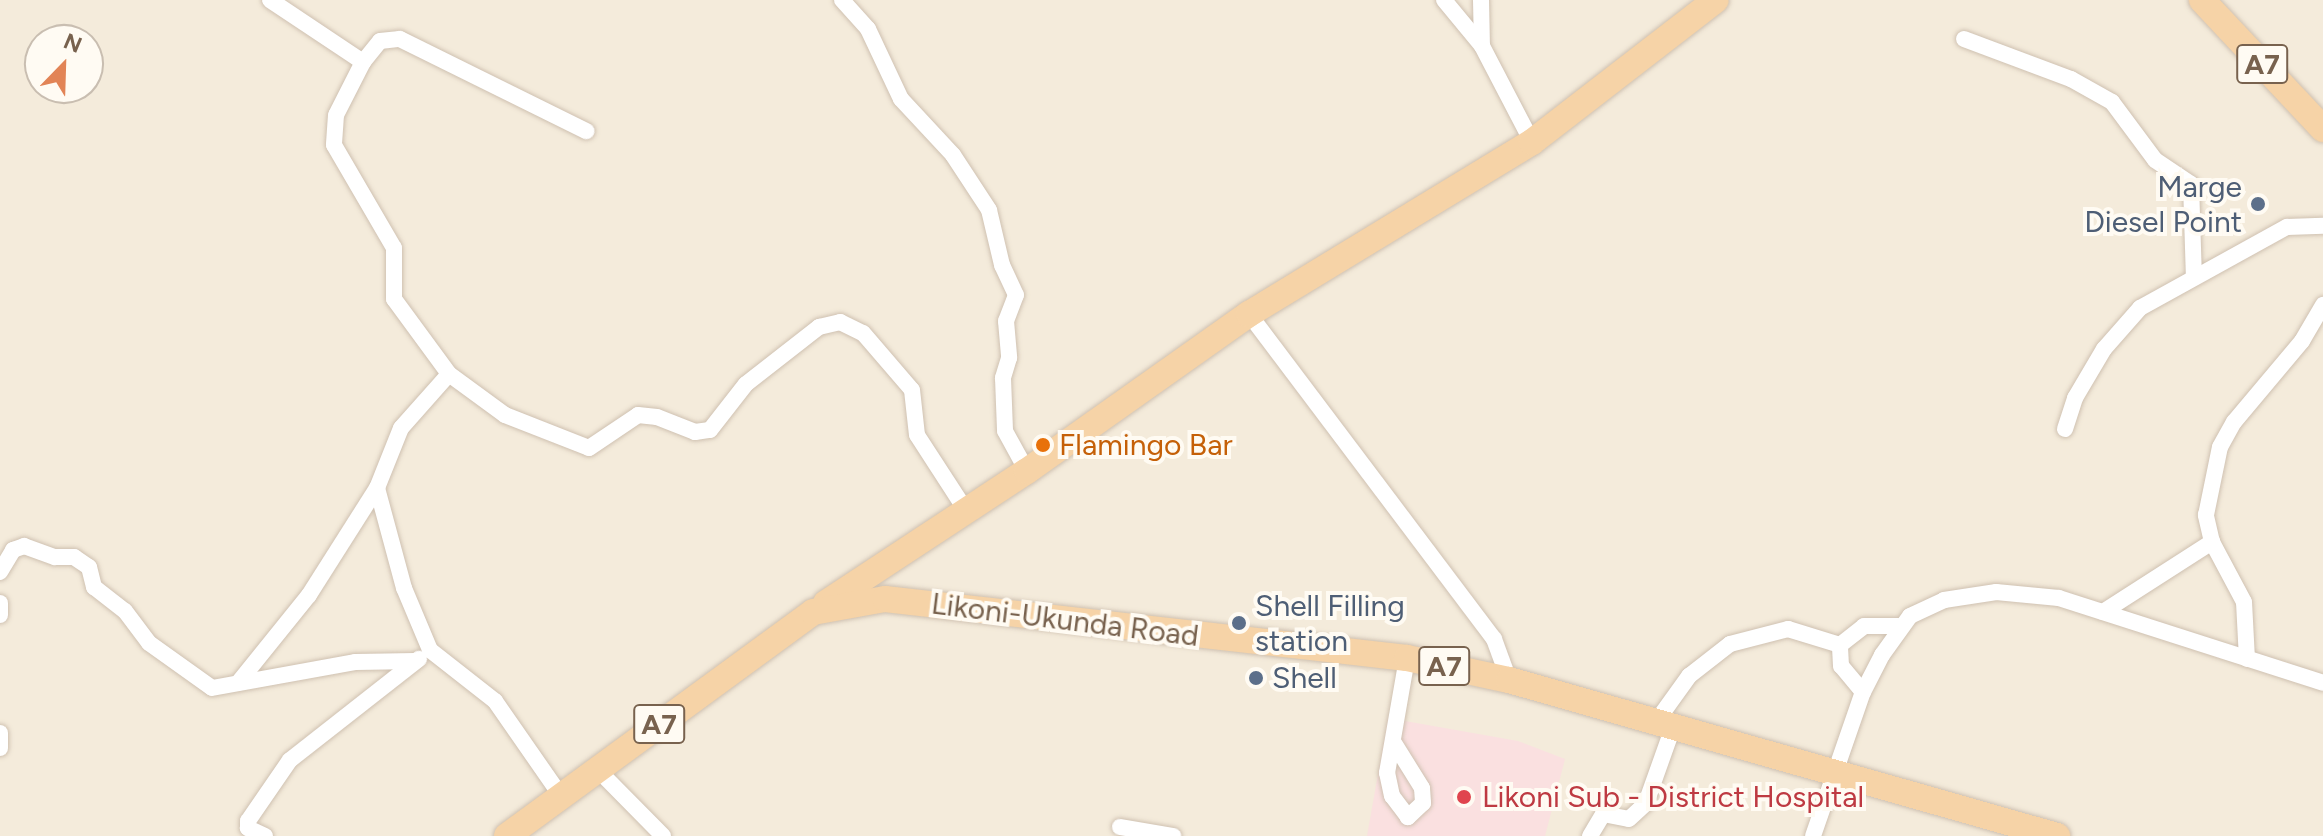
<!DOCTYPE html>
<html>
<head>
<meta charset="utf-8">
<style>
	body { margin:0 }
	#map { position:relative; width:2323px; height:836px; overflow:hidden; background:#fcf8ec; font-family:Figtree,sans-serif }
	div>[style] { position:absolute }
	.residential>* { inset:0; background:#f4ebdb }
	.medical>* { inset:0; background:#fae0e0 }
	.roads { filter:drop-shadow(0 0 2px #cfc1b1) drop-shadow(0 0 2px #cfc1b1) }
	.minor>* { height:16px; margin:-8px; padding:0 8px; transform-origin:8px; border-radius:8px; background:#fff }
	.trunk>* { height:26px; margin:-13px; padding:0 13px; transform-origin:13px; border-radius:13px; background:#f6d3a7 }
	.dots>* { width:22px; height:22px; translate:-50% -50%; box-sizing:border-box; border:4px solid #fffbf3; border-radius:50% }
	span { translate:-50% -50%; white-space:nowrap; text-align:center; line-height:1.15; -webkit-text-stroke:8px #fffbf3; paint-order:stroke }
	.shield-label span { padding:2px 6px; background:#fffbf3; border:2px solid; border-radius:6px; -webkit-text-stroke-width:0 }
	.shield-label { font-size:28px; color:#78624e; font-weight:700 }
	.service-label { font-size:30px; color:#4e5e75 }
	.right { translate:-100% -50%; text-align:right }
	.left { translate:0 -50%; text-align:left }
	.food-label { font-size:30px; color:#c56008 }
	.street-label { font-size:30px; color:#78624e }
	.health-label { font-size:30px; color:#be3a42 }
	.north { position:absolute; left:24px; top:24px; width:80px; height:80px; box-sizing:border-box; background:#fffbf3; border:2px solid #c9beb1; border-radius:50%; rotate:23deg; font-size:22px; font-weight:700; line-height:32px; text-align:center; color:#78624e }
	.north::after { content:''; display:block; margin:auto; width:28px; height:36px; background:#e28456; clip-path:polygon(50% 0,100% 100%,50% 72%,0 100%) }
</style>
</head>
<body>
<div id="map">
	<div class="residential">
		<i style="clip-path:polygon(evenodd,0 0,2323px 0,2323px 836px,0 836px,0 0,40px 40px,88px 40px,88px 88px,40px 88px,40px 40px)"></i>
	</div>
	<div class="medical">
		<i style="clip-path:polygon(1388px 718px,1518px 741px,1565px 759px,1545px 836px,1367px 836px)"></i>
	</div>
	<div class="roads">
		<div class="minor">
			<i style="left:270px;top:0;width:112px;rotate:33.7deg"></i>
			<i style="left:363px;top:62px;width:59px;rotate:117deg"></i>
			<i style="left:336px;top:115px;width:30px;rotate:94deg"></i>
			<i style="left:334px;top:145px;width:119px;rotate:59.8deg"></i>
			<i style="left:394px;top:248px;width:51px;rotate:90deg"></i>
			<i style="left:394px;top:299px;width:93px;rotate:53.7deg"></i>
			<i style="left:449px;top:374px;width:72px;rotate:131.6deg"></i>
			<i style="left:401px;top:428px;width:65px;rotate:111.8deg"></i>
			<i style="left:377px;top:488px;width:104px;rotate:74.9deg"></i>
			<i style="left:404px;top:588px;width:67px;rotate:67.2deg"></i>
			<i style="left:430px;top:650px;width:83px;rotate:38.1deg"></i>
			<i style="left:495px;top:701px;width:116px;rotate:55.2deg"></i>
			<i style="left:842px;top:0;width:39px;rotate:48deg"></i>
			<i style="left:868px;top:29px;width:77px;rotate:64.8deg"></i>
			<i style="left:901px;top:99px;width:76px;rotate:47.1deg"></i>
			<i style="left:953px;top:155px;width:66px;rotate:56.8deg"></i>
			<i style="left:989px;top:210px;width:57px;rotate:76.7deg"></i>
			<i style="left:1002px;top:265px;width:33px;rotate:65deg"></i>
			<i style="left:1016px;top:295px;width:28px;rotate:111deg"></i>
			<i style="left:1006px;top:321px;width:37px;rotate:85deg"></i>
			<i style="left:1009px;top:358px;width:21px;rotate:107deg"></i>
			<i style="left:1003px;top:378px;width:53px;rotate:87.8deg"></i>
			<i style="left:1005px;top:431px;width:46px;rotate:61.2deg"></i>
			<i style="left:1444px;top:0;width:60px;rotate:50.4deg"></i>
			<i style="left:1482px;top:46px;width:108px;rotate:62.5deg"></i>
			<i style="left:1481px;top:0;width:46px;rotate:88.8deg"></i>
			<i style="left:1964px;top:39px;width:114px;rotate:20.5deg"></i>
			<i style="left:2071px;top:79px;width:47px;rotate:29.3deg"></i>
			<i style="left:2112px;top:102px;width:72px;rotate:53.4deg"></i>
			<i style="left:2155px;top:160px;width:43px;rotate:33.7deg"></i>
			<i style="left:2191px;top:184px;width:93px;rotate:88.2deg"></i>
			<i style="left:363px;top:62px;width:27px;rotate:-51deg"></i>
			<i style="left:380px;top:41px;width:20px;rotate:-6deg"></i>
			<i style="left:400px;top:39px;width:208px;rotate:26.3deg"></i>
			<i style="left:1249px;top:314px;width:407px;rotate:53deg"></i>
			<i style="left:1494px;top:639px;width:44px;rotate:69.9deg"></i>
			<i style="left:449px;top:374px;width:69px;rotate:36.2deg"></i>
			<i style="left:505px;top:415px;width:90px;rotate:21.4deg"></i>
			<i style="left:589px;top:448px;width:59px;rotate:-34deg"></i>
			<i style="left:638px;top:415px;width:19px;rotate:6deg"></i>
			<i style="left:657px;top:417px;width:41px;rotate:21.5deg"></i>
			<i style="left:695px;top:432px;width:15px;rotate:-8deg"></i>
			<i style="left:710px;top:430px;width:58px;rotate:-52deg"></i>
			<i style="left:746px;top:384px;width:93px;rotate:-38deg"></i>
			<i style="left:819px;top:327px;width:22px;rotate:-13deg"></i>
			<i style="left:840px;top:322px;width:25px;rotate:26deg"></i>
			<i style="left:863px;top:333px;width:75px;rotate:49.3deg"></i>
			<i style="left:912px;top:390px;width:45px;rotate:83.7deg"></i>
			<i style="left:917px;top:435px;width:88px;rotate:57deg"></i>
			<i style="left:2065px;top:429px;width:33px;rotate:-72deg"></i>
			<i style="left:2075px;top:398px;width:57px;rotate:-59.4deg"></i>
			<i style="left:2104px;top:349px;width:55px;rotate:-48.7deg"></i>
			<i style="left:2140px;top:308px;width:168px;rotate:-28.9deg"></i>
			<i style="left:2287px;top:227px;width:36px;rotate:-2deg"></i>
			<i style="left:2212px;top:542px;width:28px;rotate:-103deg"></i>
			<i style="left:2206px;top:515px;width:69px;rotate:-78.4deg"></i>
			<i style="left:2220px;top:447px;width:29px;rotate:-61deg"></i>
			<i style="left:2234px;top:422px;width:106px;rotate:-50deg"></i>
			<i style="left:2302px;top:341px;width:42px;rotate:-59.7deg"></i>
			<i style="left:0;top:572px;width:26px;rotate:-59deg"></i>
			<i style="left:13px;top:550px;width:12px;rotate:-20deg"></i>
			<i style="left:24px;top:546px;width:33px;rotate:20deg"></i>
			<i style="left:55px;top:557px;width:19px"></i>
			<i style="left:74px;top:557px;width:18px;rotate:34deg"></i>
			<i style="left:89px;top:567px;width:21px;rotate:76deg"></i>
			<i style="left:94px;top:587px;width:39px;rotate:38deg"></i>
			<i style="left:125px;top:611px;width:40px;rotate:53deg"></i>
			<i style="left:149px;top:643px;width:77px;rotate:35.5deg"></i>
			<i style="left:212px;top:688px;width:145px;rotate:-10.3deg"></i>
			<i style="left:355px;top:662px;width:61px;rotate:-0.9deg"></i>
			<i style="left:0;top:603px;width:12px;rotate:90deg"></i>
			<i style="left:2103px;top:612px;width:130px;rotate:-32.7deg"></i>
			<i style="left:2212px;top:542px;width:68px;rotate:61.9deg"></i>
			<i style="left:2244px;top:602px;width:57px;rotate:87deg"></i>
			<i style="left:238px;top:683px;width:113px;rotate:-51.1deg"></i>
			<i style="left:309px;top:595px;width:127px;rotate:-57.6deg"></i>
			<i style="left:1863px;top:692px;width:34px;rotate:-130deg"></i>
			<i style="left:1841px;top:666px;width:21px;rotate:-93deg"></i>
			<i style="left:1840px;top:645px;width:31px;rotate:-38deg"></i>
			<i style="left:1864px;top:626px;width:34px"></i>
			<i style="left:1656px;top:722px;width:57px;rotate:-54.3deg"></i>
			<i style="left:1689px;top:676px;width:52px;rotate:-38deg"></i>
			<i style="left:1730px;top:644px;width:60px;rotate:-14.5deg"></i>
			<i style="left:1788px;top:629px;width:54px;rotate:17.1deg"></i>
			<i style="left:0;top:733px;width:15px;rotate:90deg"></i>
			<i style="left:1394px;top:743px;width:53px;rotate:58.1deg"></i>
			<i style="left:1422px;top:788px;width:15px;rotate:86deg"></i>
			<i style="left:1423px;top:803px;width:21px;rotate:137deg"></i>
			<i style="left:1408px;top:817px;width:26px;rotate:-127deg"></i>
			<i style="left:1392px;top:796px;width:24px;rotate:-102deg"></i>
			<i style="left:1387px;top:773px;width:117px;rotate:-80.1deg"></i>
			<i style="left:597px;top:769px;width:94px;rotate:45.4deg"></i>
			<i style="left:1120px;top:827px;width:54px;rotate:9.6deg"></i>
			<i style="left:265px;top:836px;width:19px;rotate:-155deg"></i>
			<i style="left:248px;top:828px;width:7px;rotate:-90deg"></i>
			<i style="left:248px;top:821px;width:74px;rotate:-55.5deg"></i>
			<i style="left:290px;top:760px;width:164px;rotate:-38.1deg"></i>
			<i style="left:1590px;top:836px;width:26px;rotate:-59deg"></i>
			<i style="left:1603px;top:814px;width:26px;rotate:11deg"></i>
			<i style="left:1629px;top:819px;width:23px;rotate:-43deg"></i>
			<i style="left:1646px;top:803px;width:81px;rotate:-70.4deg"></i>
			<i style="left:1813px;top:836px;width:152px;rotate:-70.9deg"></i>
			<i style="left:1863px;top:692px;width:42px;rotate:-62.8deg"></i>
			<i style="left:1882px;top:655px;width:48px;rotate:-54.3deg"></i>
			<i style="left:1910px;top:616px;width:38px;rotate:-25deg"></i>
			<i style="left:1944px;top:600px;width:53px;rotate:-8.7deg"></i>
			<i style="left:1996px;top:592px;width:63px;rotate:5.4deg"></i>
			<i style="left:2059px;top:598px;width:277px;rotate:17.8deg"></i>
		</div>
		<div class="trunk">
			<i style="left:2202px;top:0;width:177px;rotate:46.8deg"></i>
			<i style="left:826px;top:603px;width:240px;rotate:-33.3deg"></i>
			<i style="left:1027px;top:471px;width:272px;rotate:-35.3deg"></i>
			<i style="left:1249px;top:314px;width:331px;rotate:-31.3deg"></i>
			<i style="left:1532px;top:142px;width:232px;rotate:-37.7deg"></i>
			<i style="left:507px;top:836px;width:379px;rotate:-36.2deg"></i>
			<i style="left:813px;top:612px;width:73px;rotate:-10.2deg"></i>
			<i style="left:885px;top:599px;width:525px;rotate:6.45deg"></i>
			<i style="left:1407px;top:658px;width:104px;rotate:12.2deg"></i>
			<i style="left:1509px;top:680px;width:570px;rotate:15.89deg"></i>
		</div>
	</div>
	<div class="dots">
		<i style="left:2258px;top:204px;background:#5c6f8a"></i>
		<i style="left:1043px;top:445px;background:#e8710a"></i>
		<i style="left:1239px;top:623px;background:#5c6f8a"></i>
		<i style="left:1256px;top:678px;background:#5c6f8a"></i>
		<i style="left:1464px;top:797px;background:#e0444e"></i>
	</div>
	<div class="shield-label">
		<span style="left:2262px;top:64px">A7</span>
		<span style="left:1444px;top:666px">A7</span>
		<span style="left:659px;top:724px">A7</span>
	</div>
	<div class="service-label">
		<span class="right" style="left:2242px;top:204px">Marge<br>Diesel Point</span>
		<span class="left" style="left:1255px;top:623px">Shell Filling<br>station</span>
		<span class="left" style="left:1272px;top:678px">Shell</span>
	</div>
	<div class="food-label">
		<span class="left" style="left:1059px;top:445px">Flamingo Bar</span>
	</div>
	<div class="street-label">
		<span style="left:1065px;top:620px;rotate:7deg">Likoni-Ukunda Road</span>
	</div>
	<div class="health-label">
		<span class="left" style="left:1482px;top:797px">Likoni Sub - District Hospital</span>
	</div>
	<div class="north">N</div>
</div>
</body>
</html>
